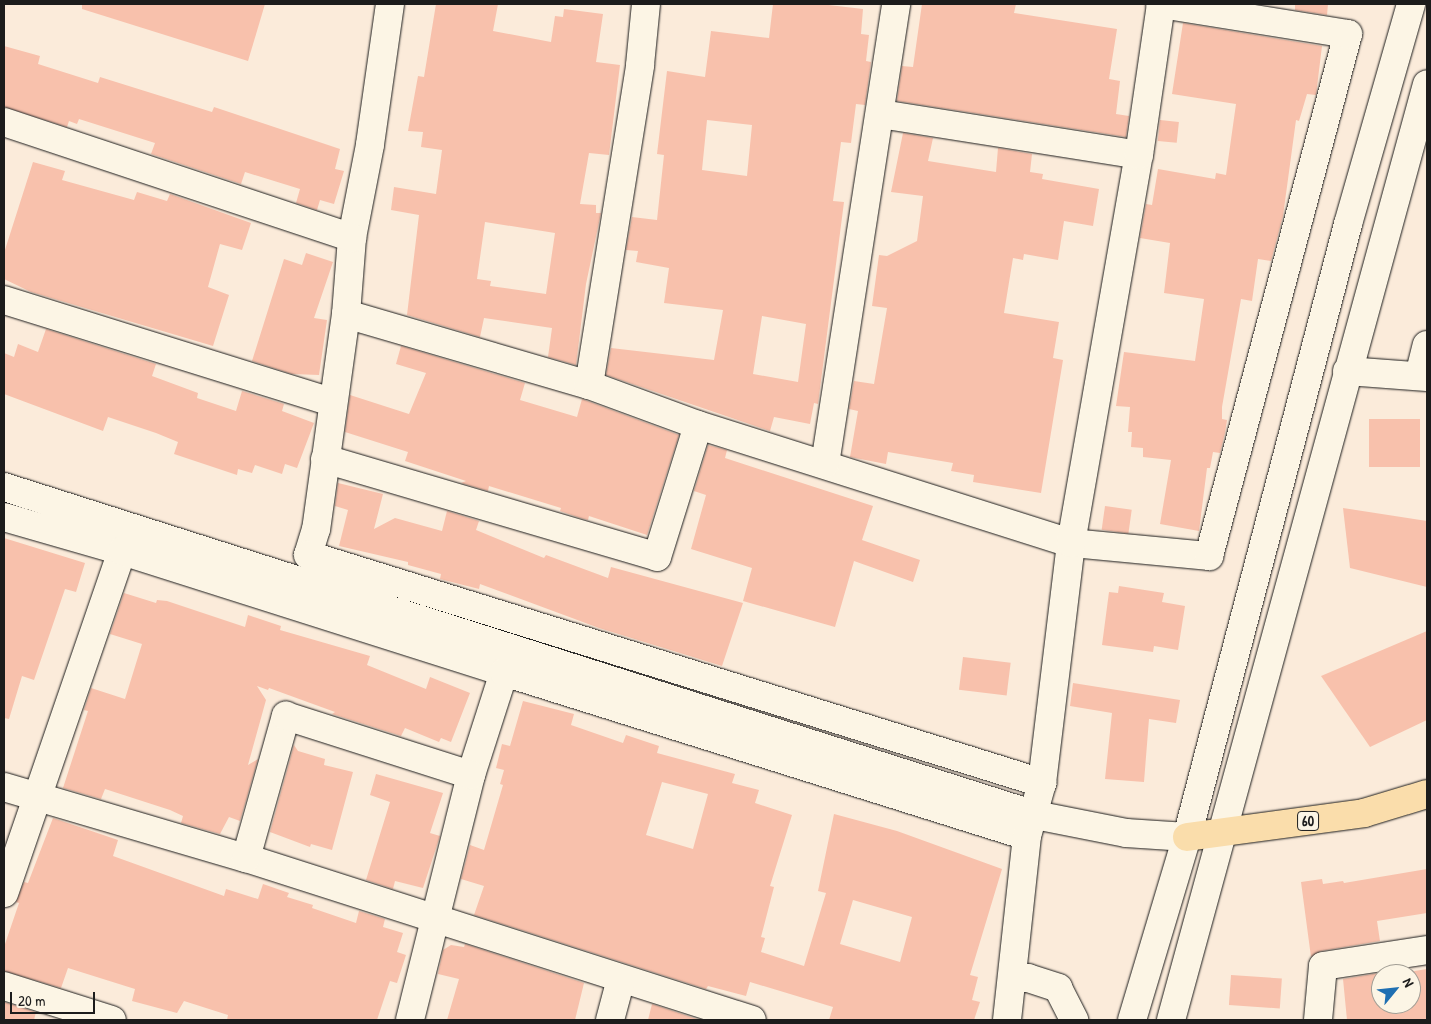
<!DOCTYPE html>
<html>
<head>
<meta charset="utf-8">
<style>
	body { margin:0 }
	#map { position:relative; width:1431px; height:1024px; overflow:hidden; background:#fbebda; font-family:"Patrick Hand",sans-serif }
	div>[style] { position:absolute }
	.building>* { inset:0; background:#f8c1ac; transform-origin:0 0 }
	.roads { filter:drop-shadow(0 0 1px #1c1c1c) drop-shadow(0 0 1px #1c1c1c) }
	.minor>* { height:28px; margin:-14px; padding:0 14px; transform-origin:14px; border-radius:14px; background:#fcf5e5 }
	.tertiary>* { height:28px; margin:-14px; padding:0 14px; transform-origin:14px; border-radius:14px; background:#fcf5e5 }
	.primary>* { height:28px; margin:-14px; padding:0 14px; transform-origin:14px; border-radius:14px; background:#faddab }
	span { translate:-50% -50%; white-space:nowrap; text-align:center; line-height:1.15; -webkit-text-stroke:4px #fcf5e5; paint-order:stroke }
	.shield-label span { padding:1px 4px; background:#fcf5e5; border:1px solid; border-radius:4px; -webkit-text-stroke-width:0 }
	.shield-label { font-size:14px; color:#1c1c1c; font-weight:700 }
	.frame { position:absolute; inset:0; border:5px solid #1c1c1c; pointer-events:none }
	.north { position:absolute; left:1371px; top:964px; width:50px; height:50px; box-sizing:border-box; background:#fcf5e5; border:1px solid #a29e95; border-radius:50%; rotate:62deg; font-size:14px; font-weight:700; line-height:20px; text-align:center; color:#1c1c1c }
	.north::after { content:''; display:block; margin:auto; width:18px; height:22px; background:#1f6fb2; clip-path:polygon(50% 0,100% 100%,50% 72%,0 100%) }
	.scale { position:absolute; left:10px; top:992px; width:85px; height:22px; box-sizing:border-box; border:2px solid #1c1c1c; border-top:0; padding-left:6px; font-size:15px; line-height:18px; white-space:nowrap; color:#1c1c1c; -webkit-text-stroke:4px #fcf5e5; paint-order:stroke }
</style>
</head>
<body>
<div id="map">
	<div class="building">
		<i style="clip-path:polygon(82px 4px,265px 4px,248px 61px,82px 9px)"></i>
		<i style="clip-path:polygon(evenodd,436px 4px,498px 4px,493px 31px,551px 42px,555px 16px,563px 17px,564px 9px,603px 14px,596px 62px,620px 65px,609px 155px,589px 153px,580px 204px,596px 205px,596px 213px,601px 213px,586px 284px,576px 365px,548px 357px,552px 328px,484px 318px,480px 337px,407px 315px,419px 215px,391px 210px,394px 187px,436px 194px,442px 150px,421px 147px,423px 132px,408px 131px,418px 76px,424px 77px,436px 4px,485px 222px,555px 233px,546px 294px,490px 286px,491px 281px,477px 279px,485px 222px)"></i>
		<i style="clip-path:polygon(evenodd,773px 4px,820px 4px,863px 9px,861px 34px,869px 35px,866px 61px,871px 62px,865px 105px,856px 104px,851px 143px,841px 142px,833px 201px,844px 202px,818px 404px,814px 403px,810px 424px,774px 417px,770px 431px,606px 375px,611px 348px,714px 360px,723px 310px,664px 303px,669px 268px,636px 262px,638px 251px,626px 250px,632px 217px,657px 220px,664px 155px,657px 154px,667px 71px,705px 77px,711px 31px,769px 38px,773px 4px,707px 120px,752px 125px,747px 176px,702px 170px,707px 120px,773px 4px,762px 316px,806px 324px,798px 382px,753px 374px,762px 316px)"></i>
		<i style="clip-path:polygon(922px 4px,1016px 4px,1014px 13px,1117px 29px,1109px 79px,1120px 81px,1116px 114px,1129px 116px,1126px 137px,897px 101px,902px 66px,913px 67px)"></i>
		<i style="clip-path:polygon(1295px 4px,1328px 4px,1327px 15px,1295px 10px)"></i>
		<i style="clip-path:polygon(1183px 23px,1322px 46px,1316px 95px,1307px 94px,1299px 121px,1296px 120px,1283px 216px,1271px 261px,1258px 259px,1252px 301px,1241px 299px,1222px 407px,1222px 419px,1227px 420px,1225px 433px,1220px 453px,1213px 452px,1210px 468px,1207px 468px,1199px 531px,1160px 524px,1171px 460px,1143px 457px,1143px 448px,1131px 447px,1132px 432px,1128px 432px,1130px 407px,1116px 406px,1124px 352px,1195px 361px,1204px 299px,1164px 293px,1170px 243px,1140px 238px,1146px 204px,1152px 205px,1158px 169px,1215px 179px,1216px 173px,1226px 175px,1236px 104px,1172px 94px)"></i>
		<i style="clip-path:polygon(4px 46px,40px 56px,38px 64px,98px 83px,100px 77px,212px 112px,214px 107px,340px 149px,335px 169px,344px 171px,334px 204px,320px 200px,317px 210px,296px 203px,300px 189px,245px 172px,241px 184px,151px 154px,155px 143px,79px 119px,77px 124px,69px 121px,67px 127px,4px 107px)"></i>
		<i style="left:1160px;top:120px;width:19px;height:21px;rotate:6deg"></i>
		<i style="clip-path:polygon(903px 133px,933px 138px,928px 161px,996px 172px,998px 148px,1032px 154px,1030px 172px,1043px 174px,1042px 179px,1099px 189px,1093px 226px,1064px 221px,1058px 260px,1024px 254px,1023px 260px,1013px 258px,1004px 313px,1059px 322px,1053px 358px,1063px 360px,1041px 493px,973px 482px,974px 475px,951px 471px,953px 463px,888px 452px,886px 464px,850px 457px,858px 411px,849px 409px,854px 381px,874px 384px,887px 308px,872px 306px,879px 255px,887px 256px,917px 241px,923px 196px,891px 192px)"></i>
		<i style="clip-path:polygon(33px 162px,65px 171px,62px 180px,134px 200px,137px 192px,167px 201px,170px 194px,251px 223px,242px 250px,220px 244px,208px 287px,229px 295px,213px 346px,31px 292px,4px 279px,4px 253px)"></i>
		<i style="clip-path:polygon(306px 253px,333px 262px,314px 318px,327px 320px,319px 375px,292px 374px,252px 361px,284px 259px,302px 265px)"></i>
		<i style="clip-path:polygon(46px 329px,156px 364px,152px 376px,198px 393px,197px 398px,236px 411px,242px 391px,284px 404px,282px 411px,314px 423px,297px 468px,285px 464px,282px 474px,255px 465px,252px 473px,238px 469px,237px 475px,174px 454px,178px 442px,156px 433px,108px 417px,103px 431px,4px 394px,4px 353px,14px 357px,18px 344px,38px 352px)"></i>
		<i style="clip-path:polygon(401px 346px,525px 383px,520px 400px,577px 417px,582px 399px,679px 435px,647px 535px,589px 516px,588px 520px,580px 518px,560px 511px,561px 508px,489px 486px,488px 491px,461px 483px,466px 481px,405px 461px,408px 452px,345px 432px,350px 395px,409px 414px,426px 373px,396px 364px)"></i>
		<i style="left:1420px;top:419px;width:48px;height:51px;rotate:90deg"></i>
		<i style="clip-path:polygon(708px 445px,727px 450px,725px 458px,873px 506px,862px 540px,920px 560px,913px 582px,854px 561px,835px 627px,743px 601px,752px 568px,691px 549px,706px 495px,694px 491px)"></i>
		<i style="clip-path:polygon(338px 483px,383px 494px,374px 529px,395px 518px,442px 531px,447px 511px,479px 521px,476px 530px,544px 558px,546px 555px,608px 578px,611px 567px,743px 603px,722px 666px,599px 628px,480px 584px,479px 589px,440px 579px,441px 574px,408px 565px,408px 562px,339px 546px,348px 510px,335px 506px)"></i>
		<i style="left:1105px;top:506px;width:27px;height:24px;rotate:8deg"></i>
		<i style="clip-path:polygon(1343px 508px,1427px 521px,1427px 587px,1350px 568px)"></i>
		<i style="clip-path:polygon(4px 538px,85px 563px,76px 592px,65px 589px,34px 680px,22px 676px,9px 719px,4px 718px)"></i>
		<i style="clip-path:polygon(1119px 586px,1164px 593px,1162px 602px,1185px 606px,1178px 650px,1154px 646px,1153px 652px,1102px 645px,1109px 592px,1118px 593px)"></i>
		<i style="clip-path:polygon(124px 593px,156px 603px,157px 600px,167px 601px,245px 627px,248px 615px,281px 626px,280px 630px,370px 656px,367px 665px,426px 689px,430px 677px,470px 693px,451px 742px,441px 738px,439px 742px,405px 728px,401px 736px,332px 714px,335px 712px,269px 688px,268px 690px,257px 686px,266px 700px,248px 765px,258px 759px,240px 821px,229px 817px,220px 834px,181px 823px,183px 816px,170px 810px,105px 789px,101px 799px,63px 788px,88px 711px,84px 710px,91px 688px,125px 699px,142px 644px,110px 634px)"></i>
		<i style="clip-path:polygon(1427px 631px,1427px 720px,1370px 747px,1321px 676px)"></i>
		<i style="left:963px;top:657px;width:48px;height:33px;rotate:7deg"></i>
		<i style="clip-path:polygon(1073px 683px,1180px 700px,1176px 723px,1149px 719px,1144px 782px,1105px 779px,1112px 713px,1070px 706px)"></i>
		<i style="clip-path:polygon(evenodd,523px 701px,574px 714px,571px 725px,623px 743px,626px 735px,659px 746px,657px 753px,735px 774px,732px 783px,759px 790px,755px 803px,792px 815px,770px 886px,774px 887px,761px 937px,765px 938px,761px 952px,804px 966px,826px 893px,818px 891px,834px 814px,897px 831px,1002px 869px,970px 975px,978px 977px,972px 1000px,980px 1002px,974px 1020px,829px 1020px,833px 1007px,750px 982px,746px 996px,708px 986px,706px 989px,474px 915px,484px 886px,461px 879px,470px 845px,484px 850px,503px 785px,500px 784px,504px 770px,496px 768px,502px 744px,510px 746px,523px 701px,662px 782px,708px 794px,693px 849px,646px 835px,662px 782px,523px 701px,853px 900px,912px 917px,900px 962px,840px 944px,853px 900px)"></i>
		<i style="clip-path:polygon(294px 745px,298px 751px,325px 759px,324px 765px,353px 772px,332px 850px,311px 844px,310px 847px,270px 832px)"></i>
		<i style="clip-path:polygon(376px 774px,443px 793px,430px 833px,440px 836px,423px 888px,395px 881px,393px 889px,366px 880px,390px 802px,370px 795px)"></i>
		<i style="clip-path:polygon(53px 818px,118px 840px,113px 856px,224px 896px,226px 889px,258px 899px,263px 884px,289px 893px,287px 897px,313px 905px,312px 908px,356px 923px,359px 911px,385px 919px,383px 927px,403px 933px,397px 952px,406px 955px,397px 983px,390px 981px,377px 1020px,227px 1020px,228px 1015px,184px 1001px,177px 1013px,132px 1001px,135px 989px,68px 968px,61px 988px,4px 971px,4px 947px,19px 903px,16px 902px,24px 882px,28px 883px)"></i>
		<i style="clip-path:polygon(1427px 869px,1427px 913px,1377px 921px,1380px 941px,1321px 951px,1311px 957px,1301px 882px,1322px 879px,1323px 884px,1343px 881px,1344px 883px)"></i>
		<i style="clip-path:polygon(465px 944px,584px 983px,575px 1020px,447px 1020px,459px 979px,438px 974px,443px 950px,451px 945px,464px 947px)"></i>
		<i style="clip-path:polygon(1427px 969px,1427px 1020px,1347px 1020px,1343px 979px,1385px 972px,1381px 974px,1381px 1004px,1411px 1004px,1411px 974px,1396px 974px)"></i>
		<i style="left:1231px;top:975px;width:51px;height:30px;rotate:4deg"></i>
		<i style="clip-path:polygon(4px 1002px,36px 1012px,34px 1020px,4px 1020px)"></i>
		<i style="clip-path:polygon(652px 1004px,697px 1019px,696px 1020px,648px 1020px)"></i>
	</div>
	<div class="roads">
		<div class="minor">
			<i style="left:390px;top:4px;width:142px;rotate:98.1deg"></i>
			<i style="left:370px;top:145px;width:95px;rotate:101deg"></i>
			<i style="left:352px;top:238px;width:76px;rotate:94.5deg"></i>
			<i style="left:346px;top:314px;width:217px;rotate:97.9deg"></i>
			<i style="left:316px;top:529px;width:27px;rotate:107deg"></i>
			<i style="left:308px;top:555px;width:769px;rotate:17.26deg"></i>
			<i style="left:881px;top:114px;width:261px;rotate:9deg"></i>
			<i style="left:4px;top:122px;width:367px;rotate:18.4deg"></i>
			<i style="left:4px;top:300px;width:343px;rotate:17.3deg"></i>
			<i style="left:346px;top:314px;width:253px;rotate:16.3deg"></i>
			<i style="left:589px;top:385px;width:116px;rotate:20.2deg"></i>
			<i style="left:698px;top:425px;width:391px;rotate:17.6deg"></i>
			<i style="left:1071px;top:543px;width:139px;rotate:5.4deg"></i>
			<i style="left:1209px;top:556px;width:540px;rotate:-75.09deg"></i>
			<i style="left:1348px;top:34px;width:190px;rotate:-170.9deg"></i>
			<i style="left:1347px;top:371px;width:80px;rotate:4.3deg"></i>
			<i style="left:1419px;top:376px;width:32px;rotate:-76deg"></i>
			<i style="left:589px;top:385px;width:324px;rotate:-80.9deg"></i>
			<i style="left:640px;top:65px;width:61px;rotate:-84.4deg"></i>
			<i style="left:325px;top:459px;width:346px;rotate:16.4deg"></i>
			<i style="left:657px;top:557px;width:138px;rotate:-72.7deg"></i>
			<i style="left:825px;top:464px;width:465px;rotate:-81.2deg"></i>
			<i style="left:4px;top:517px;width:123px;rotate:16.1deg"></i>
			<i style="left:122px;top:551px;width:362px;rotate:109deg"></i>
			<i style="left:122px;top:551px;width:401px;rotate:17.6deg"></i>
			<i style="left:504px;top:672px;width:108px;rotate:107.8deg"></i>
			<i style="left:471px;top:775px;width:252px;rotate:104deg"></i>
			<i style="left:504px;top:672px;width:548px;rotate:17.41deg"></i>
			<i style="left:4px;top:787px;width:252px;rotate:16.4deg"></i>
			<i style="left:246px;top:858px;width:531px;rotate:17.75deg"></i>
			<i style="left:246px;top:858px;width:148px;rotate:-74.3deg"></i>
			<i style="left:286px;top:716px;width:194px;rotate:17.7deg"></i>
			<i style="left:1012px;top:978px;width:16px"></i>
			<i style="left:1028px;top:978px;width:32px;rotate:18deg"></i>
			<i style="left:1058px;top:988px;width:36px;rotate:63deg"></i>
			<i style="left:4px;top:986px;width:113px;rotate:17.5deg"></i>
			<i style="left:610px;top:1020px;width:42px;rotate:-75deg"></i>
			<i style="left:1007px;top:1020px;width:185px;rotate:-83.8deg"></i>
			<i style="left:1027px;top:836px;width:55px;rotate:-74.2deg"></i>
			<i style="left:1042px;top:783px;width:242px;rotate:-83.1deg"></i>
			<i style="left:1071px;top:543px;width:394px;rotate:-80.1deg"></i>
			<i style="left:1139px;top:155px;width:153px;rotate:-81.7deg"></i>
			<i style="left:1318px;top:1020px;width:54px;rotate:-84.7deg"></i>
			<i style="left:1323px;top:966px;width:105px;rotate:-8.7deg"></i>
		</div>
		<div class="tertiary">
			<i style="left:4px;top:487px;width:1082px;rotate:17.65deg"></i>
			<i style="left:1035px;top:815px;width:93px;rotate:11.2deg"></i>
			<i style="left:1126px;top:833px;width:61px;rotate:3.8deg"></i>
			<i style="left:1132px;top:1020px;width:191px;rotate:-73.3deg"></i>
			<i style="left:1187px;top:837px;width:634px;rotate:-75.28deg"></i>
			<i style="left:1348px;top:224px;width:229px;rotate:-74deg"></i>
			<i style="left:1171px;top:1020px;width:970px;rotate:-74.7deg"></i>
		</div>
		<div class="primary">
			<i style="left:1187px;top:837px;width:179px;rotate:-7.7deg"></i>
			<i style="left:1364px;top:813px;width:66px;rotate:-16.8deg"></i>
		</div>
	</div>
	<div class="shield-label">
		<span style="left:1308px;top:821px">60</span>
	</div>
	<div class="frame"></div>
	<div class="north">N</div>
	<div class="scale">20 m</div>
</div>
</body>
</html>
